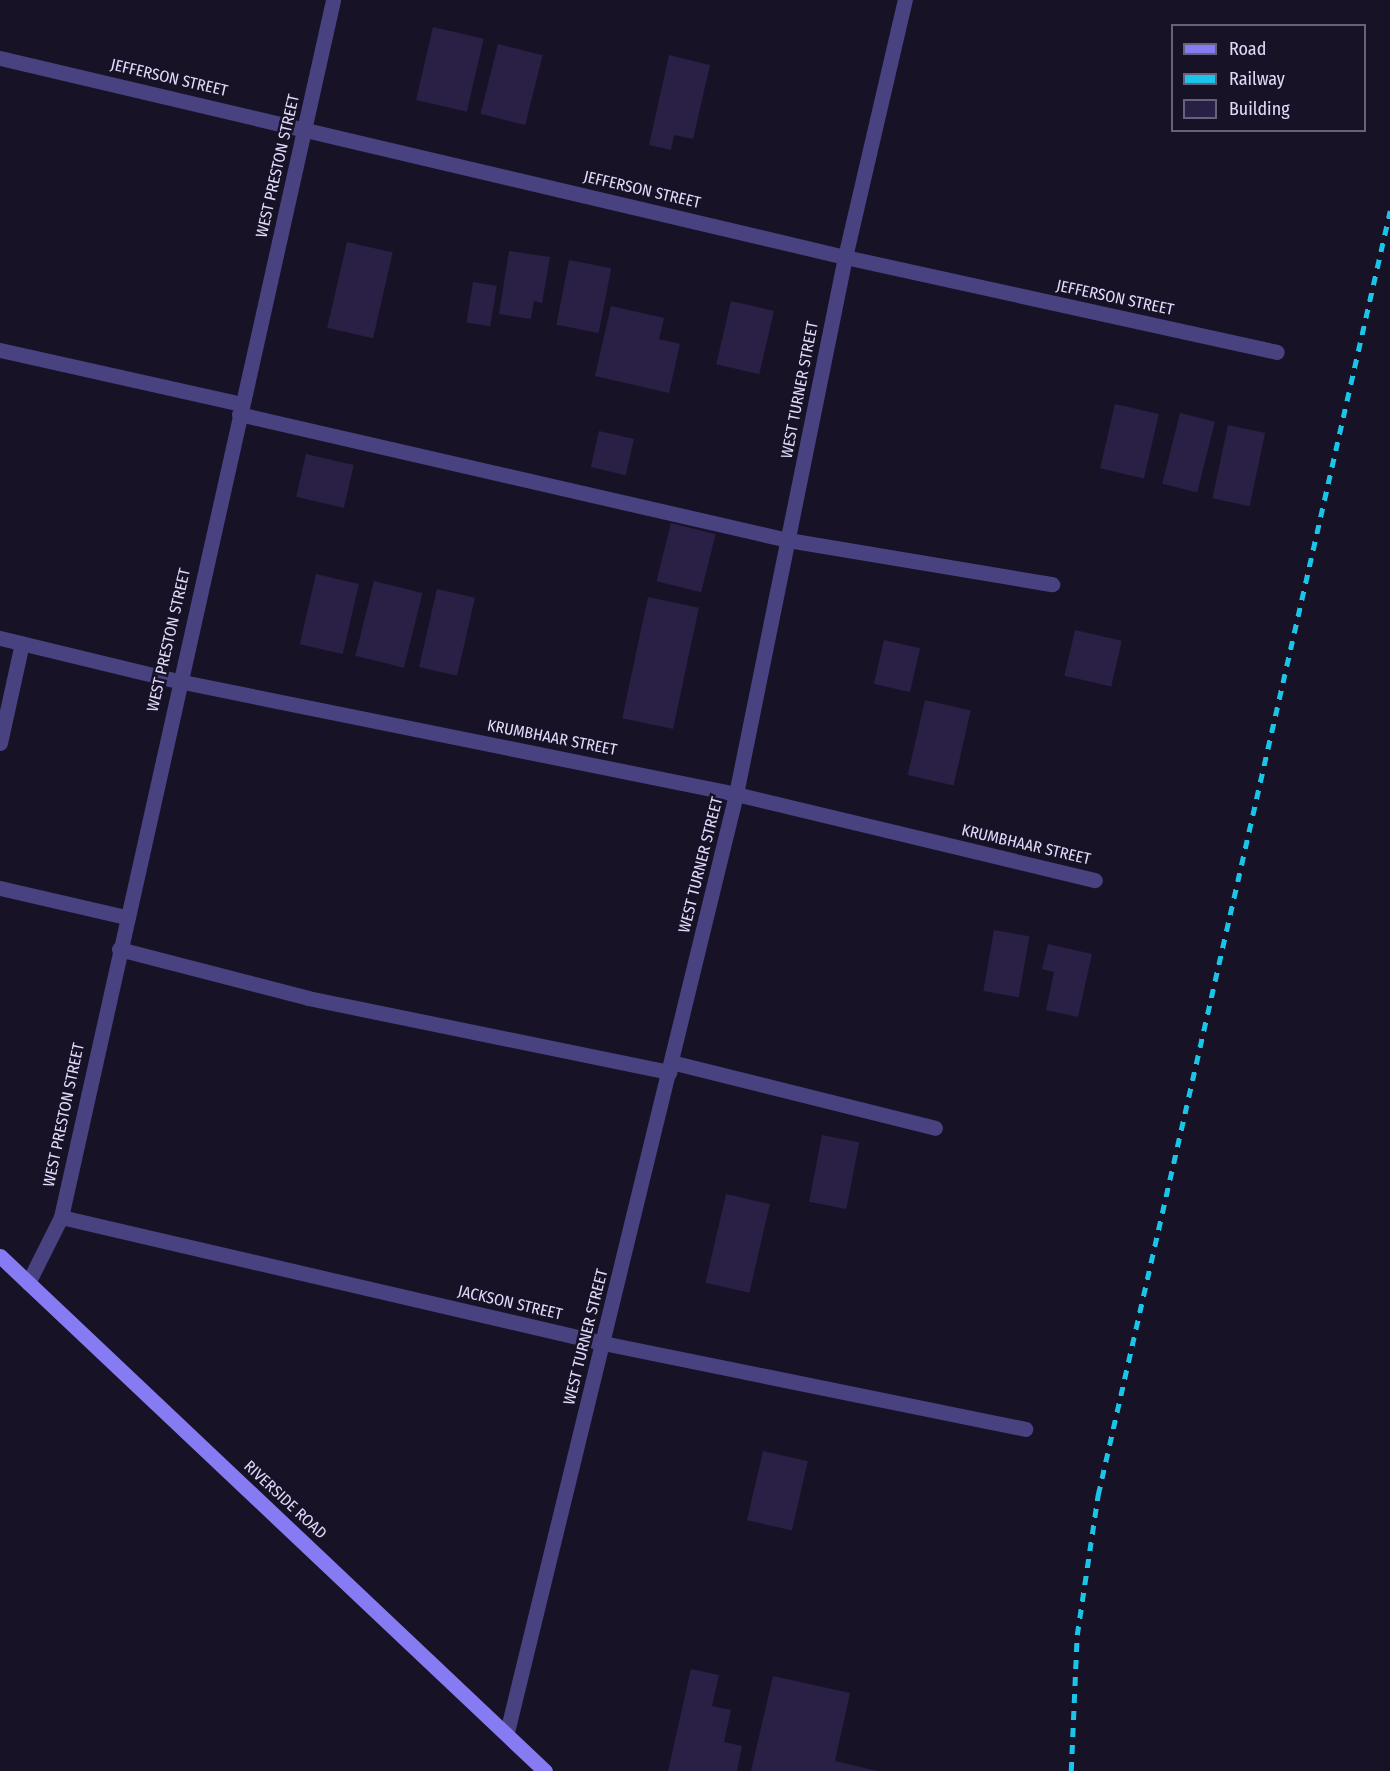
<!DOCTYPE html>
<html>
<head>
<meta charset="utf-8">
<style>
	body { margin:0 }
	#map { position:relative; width:1390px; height:1771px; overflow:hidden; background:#171226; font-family:"Fira Sans Condensed",sans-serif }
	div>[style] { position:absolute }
	.building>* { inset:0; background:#2a2045; transform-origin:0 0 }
	.service>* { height:15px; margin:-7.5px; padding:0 7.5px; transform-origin:7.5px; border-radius:7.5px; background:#484280 }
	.minor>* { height:15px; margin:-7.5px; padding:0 7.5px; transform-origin:7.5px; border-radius:7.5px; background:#484280 }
	.secondary>* { height:15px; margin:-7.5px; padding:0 7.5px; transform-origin:7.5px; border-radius:7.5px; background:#867bf2 }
	.rail>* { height:4.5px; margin-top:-2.25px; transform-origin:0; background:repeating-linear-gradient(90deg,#1ac5e8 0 9px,transparent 0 17px) }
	span { translate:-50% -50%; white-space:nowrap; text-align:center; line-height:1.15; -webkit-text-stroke:5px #171226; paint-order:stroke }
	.street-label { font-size:16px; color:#e0dafb }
	.legend { position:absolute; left:1171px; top:24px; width:195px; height:108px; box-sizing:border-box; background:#171226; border:2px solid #67627b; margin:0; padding:8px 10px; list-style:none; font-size:18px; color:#e0dafb }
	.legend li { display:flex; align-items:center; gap:12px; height:30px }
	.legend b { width:30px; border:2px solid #67627b }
</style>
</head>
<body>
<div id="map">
	<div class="building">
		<i style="left:433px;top:27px;width:52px;height:75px;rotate:13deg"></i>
		<i style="left:498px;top:44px;width:46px;height:72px;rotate:14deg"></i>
		<i style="clip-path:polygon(669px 55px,710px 65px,693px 139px,674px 135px,671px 150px,649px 145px)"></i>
		<i style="left:347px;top:242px;width:47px;height:88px;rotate:13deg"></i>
		<i style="clip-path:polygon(509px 251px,550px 257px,542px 303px,534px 301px,531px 319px,499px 314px)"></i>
		<i style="left:569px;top:260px;width:43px;height:66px;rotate:11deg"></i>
		<i style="left:473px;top:282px;width:24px;height:41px;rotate:9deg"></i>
		<i style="left:731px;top:301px;width:44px;height:65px;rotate:13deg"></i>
		<i style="clip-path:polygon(611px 306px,664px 318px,659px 339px,680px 344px,669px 393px,595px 376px)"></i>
		<i style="left:1115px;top:404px;width:45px;height:66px;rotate:13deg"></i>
		<i style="left:1180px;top:413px;width:36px;height:73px;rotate:14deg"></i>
		<i style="left:1228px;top:425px;width:38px;height:75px;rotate:12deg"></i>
		<i style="left:599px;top:431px;width:36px;height:37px;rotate:13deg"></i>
		<i style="left:306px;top:454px;width:49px;height:44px;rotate:13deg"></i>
		<i style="left:671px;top:523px;width:46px;height:60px;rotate:14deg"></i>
		<i style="left:316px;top:574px;width:44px;height:72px;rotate:13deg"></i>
		<i style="left:374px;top:581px;width:50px;height:77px;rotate:14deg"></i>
		<i style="left:437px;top:589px;width:39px;height:80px;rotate:13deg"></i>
		<i style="left:648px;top:597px;width:52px;height:124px;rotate:12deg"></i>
		<i style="left:1075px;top:630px;width:48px;height:47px;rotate:13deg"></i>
		<i style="left:884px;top:640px;width:37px;height:45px;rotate:13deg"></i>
		<i style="left:925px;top:700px;width:47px;height:77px;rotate:13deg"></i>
		<i style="left:994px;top:930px;width:36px;height:62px;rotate:10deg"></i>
		<i style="clip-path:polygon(1048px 944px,1092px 954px,1078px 1017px,1046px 1010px,1054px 972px,1042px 969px)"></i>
		<i style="left:822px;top:1135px;width:38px;height:68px;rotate:11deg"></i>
		<i style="left:726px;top:1194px;width:45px;height:91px;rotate:13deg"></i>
		<i style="left:763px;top:1451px;width:46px;height:71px;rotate:13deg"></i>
		<i style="clip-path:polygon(691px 1669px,719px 1675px,712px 1706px,731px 1710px,724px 1742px,742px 1746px,737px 1771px,668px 1771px)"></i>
		<i style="clip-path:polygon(773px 1676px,850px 1693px,835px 1761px,877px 1771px,751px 1771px)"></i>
	</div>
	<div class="service">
		<i style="left:0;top:350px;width:247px;rotate:12.6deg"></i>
		<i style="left:788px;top:540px;width:268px;rotate:9.5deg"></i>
		<i style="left:0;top:743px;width:102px;rotate:-77.6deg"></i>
		<i style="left:0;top:888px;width:129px;rotate:13deg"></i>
		<i style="left:119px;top:949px;width:195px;rotate:14.5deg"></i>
		<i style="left:308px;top:998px;width:369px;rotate:11.6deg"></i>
		<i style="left:671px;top:1062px;width:272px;rotate:14deg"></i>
	</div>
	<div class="minor">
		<i style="left:0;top:58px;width:868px;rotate:13.25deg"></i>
		<i style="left:845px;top:257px;width:442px;rotate:12.4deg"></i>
		<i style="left:239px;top:414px;width:563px;rotate:12.93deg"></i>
		<i style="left:0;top:638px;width:183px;rotate:13.6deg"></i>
		<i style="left:178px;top:681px;width:569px;rotate:11.45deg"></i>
		<i style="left:736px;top:794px;width:369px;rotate:13.5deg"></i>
		<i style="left:61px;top:1217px;width:556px;rotate:13.09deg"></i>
		<i style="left:603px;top:1343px;width:431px;rotate:11.5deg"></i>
		<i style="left:28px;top:1283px;width:74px;rotate:-63.4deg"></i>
		<i style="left:61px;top:1217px;width:1247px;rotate:-77.4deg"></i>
		<i style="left:507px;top:1732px;width:966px;rotate:-76.28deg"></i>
		<i style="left:736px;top:794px;width:548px;rotate:-78.53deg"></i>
		<i style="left:845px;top:257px;width:264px;rotate:-76.9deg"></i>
	</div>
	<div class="secondary">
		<i style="left:0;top:1256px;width:750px;rotate:43.38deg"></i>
	</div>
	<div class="rail">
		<i style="left:1071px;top:1771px;width:136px;rotate:-87.5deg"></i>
		<i style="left:1077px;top:1635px;width:142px;rotate:-81.5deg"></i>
		<i style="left:1098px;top:1495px;width:1317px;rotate:-77.19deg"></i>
	</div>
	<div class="street-label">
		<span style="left:169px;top:78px;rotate:13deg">JEFFERSON STREET</span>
		<span style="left:278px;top:166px;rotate:-77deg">WEST PRESTON STREET</span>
		<span style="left:642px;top:190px;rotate:13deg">JEFFERSON STREET</span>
		<span style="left:1115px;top:298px;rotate:12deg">JEFFERSON STREET</span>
		<span style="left:800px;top:390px;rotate:-79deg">WEST TURNER STREET</span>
		<span style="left:169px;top:640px;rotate:-77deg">WEST PRESTON STREET</span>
		<span style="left:552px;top:738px;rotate:11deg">KRUMBHAAR STREET</span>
		<span style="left:1026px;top:845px;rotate:13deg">KRUMBHAAR STREET</span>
		<span style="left:701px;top:865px;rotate:-76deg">WEST TURNER STREET</span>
		<span style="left:64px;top:1115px;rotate:-78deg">WEST PRESTON STREET</span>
		<span style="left:510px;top:1303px;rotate:13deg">JACKSON STREET</span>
		<span style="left:586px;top:1337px;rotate:-76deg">WEST TURNER STREET</span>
		<span style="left:285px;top:1500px;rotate:43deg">RIVERSIDE ROAD</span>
	</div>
	<ul class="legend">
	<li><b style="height:8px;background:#867bf2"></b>Road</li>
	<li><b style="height:8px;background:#1ac5e8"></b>Railway</li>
	<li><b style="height:16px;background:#2a2045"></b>Building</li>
	</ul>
</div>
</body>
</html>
